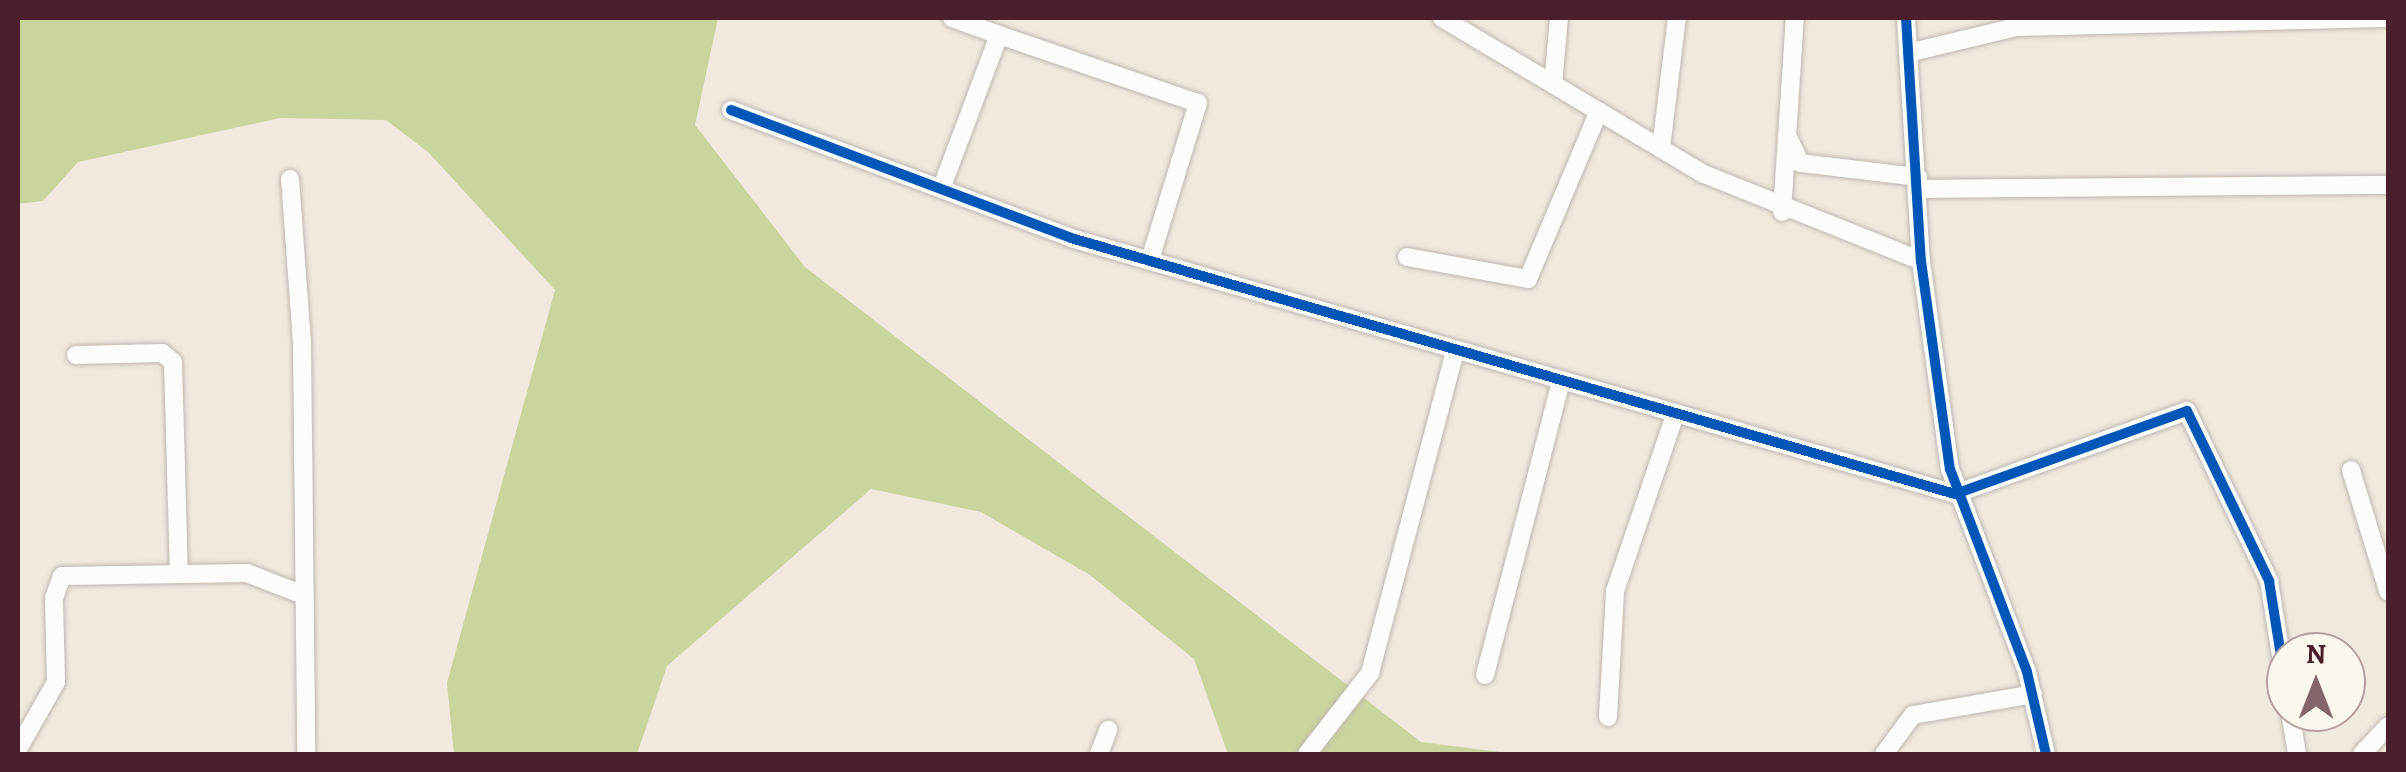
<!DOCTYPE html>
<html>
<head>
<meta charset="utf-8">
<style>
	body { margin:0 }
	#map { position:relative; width:2406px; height:772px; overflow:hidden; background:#efe9de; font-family:Alegreya,serif }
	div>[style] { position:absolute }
	.green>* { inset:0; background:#cad49d }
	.roads { filter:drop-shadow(0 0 2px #beb6b0) drop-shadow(0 0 2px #beb6b0) }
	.minor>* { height:18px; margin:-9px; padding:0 9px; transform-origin:9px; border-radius:9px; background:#fdfcfa }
	.cycleway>* { height:10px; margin:-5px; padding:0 5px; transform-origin:5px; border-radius:5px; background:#0057b8 }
	span { translate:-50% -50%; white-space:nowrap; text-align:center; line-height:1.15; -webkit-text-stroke:9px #fbf7ec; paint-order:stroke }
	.frame { position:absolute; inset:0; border:20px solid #4a1f2b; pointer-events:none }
	.north { position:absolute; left:2266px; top:632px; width:100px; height:100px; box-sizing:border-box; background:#fbf7ec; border:2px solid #b4a19f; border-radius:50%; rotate:0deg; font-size:28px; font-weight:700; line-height:40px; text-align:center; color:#4a1f2b }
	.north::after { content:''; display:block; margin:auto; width:35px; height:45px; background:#84666a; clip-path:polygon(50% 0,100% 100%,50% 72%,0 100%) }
</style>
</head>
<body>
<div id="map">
	<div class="green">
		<i style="clip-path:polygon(18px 18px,718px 18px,695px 125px,805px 267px,1421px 742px,1516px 754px,1228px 754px,1194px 659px,1090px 575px,981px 512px,871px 489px,667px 666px,637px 754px,454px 754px,447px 683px,555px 290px,428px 152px,386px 120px,280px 118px,78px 162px,43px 201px,18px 204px)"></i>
	</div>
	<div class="roads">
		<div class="minor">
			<i style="left:952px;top:18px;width:50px;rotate:19.9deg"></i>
			<i style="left:1442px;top:18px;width:305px;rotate:30.8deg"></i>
			<i style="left:1704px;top:174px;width:234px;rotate:21.8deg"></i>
			<i style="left:1906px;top:18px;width:243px;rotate:86.5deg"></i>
			<i style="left:1921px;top:261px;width:210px;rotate:82.1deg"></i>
			<i style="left:1950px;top:469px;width:217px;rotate:69.2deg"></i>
			<i style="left:2027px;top:672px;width:84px;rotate:77deg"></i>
			<i style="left:1908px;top:53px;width:111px;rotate:-13.5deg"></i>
			<i style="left:2016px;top:27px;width:369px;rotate:-1.4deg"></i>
			<i style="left:1553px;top:84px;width:66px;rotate:-84.8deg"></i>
			<i style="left:731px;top:110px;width:363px;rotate:20.6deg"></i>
			<i style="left:1071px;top:238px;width:920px;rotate:16.15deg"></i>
			<i style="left:1955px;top:494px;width:246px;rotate:-19.7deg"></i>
			<i style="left:2187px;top:411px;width:189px;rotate:64.2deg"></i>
			<i style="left:2269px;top:581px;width:107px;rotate:80.9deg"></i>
			<i style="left:1789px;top:139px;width:26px;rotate:65deg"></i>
			<i style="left:1800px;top:163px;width:119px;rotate:6.8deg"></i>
			<i style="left:1661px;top:148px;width:131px;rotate:-83deg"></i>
			<i style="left:290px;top:179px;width:163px;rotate:85.8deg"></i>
			<i style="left:302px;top:342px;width:412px;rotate:89.4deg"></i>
			<i style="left:943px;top:184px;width:159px;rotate:-69.4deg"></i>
			<i style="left:999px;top:35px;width:210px;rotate:18.9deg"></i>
			<i style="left:1198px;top:103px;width:164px;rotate:107deg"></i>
			<i style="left:1919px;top:189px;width:469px;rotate:-0.5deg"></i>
			<i style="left:1782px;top:212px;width:194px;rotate:-86.2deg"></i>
			<i style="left:1407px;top:257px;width:123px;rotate:10.3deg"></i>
			<i style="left:1528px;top:279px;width:182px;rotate:-67.1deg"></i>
			<i style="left:76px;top:355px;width:86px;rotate:-1.3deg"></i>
			<i style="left:162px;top:353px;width:14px;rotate:39deg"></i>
			<i style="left:173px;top:362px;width:210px;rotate:88.4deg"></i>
			<i style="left:2351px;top:470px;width:127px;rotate:73deg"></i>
			<i style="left:1485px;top:675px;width:304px;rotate:-75.5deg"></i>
			<i style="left:2290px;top:712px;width:43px;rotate:80.5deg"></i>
			<i style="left:1608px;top:717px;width:126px;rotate:-86.8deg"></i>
			<i style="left:1615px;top:591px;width:186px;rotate:-71.2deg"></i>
			<i style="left:18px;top:749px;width:77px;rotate:-60.4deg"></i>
			<i style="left:56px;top:682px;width:84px;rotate:-91.4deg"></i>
			<i style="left:54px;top:598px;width:23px;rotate:-70deg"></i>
			<i style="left:62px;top:576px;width:185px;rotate:-0.9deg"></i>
			<i style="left:247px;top:573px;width:58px;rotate:21.3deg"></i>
			<i style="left:1099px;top:754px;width:26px;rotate:-69deg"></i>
			<i style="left:1307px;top:754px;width:103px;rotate:-52.1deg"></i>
			<i style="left:1370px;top:673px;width:333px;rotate:-75.2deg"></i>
			<i style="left:1884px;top:754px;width:49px;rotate:-53.4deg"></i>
			<i style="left:1913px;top:715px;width:122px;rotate:-9.9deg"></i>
			<i style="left:2362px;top:754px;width:38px;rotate:-47deg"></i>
		</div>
	</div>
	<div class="cycleway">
		<i style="left:1906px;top:18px;width:243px;rotate:86.5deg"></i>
		<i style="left:1921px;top:261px;width:210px;rotate:82.1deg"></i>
		<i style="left:1950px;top:469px;width:217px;rotate:69.2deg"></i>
		<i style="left:2027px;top:672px;width:84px;rotate:77deg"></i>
		<i style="left:731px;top:110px;width:363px;rotate:20.6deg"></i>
		<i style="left:1071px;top:238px;width:920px;rotate:16.15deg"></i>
		<i style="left:1955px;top:494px;width:246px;rotate:-19.7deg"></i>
		<i style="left:2187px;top:411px;width:189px;rotate:64.2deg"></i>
		<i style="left:2269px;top:581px;width:107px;rotate:80.9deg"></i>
	</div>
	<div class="frame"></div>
	<div class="north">N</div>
</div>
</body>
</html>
